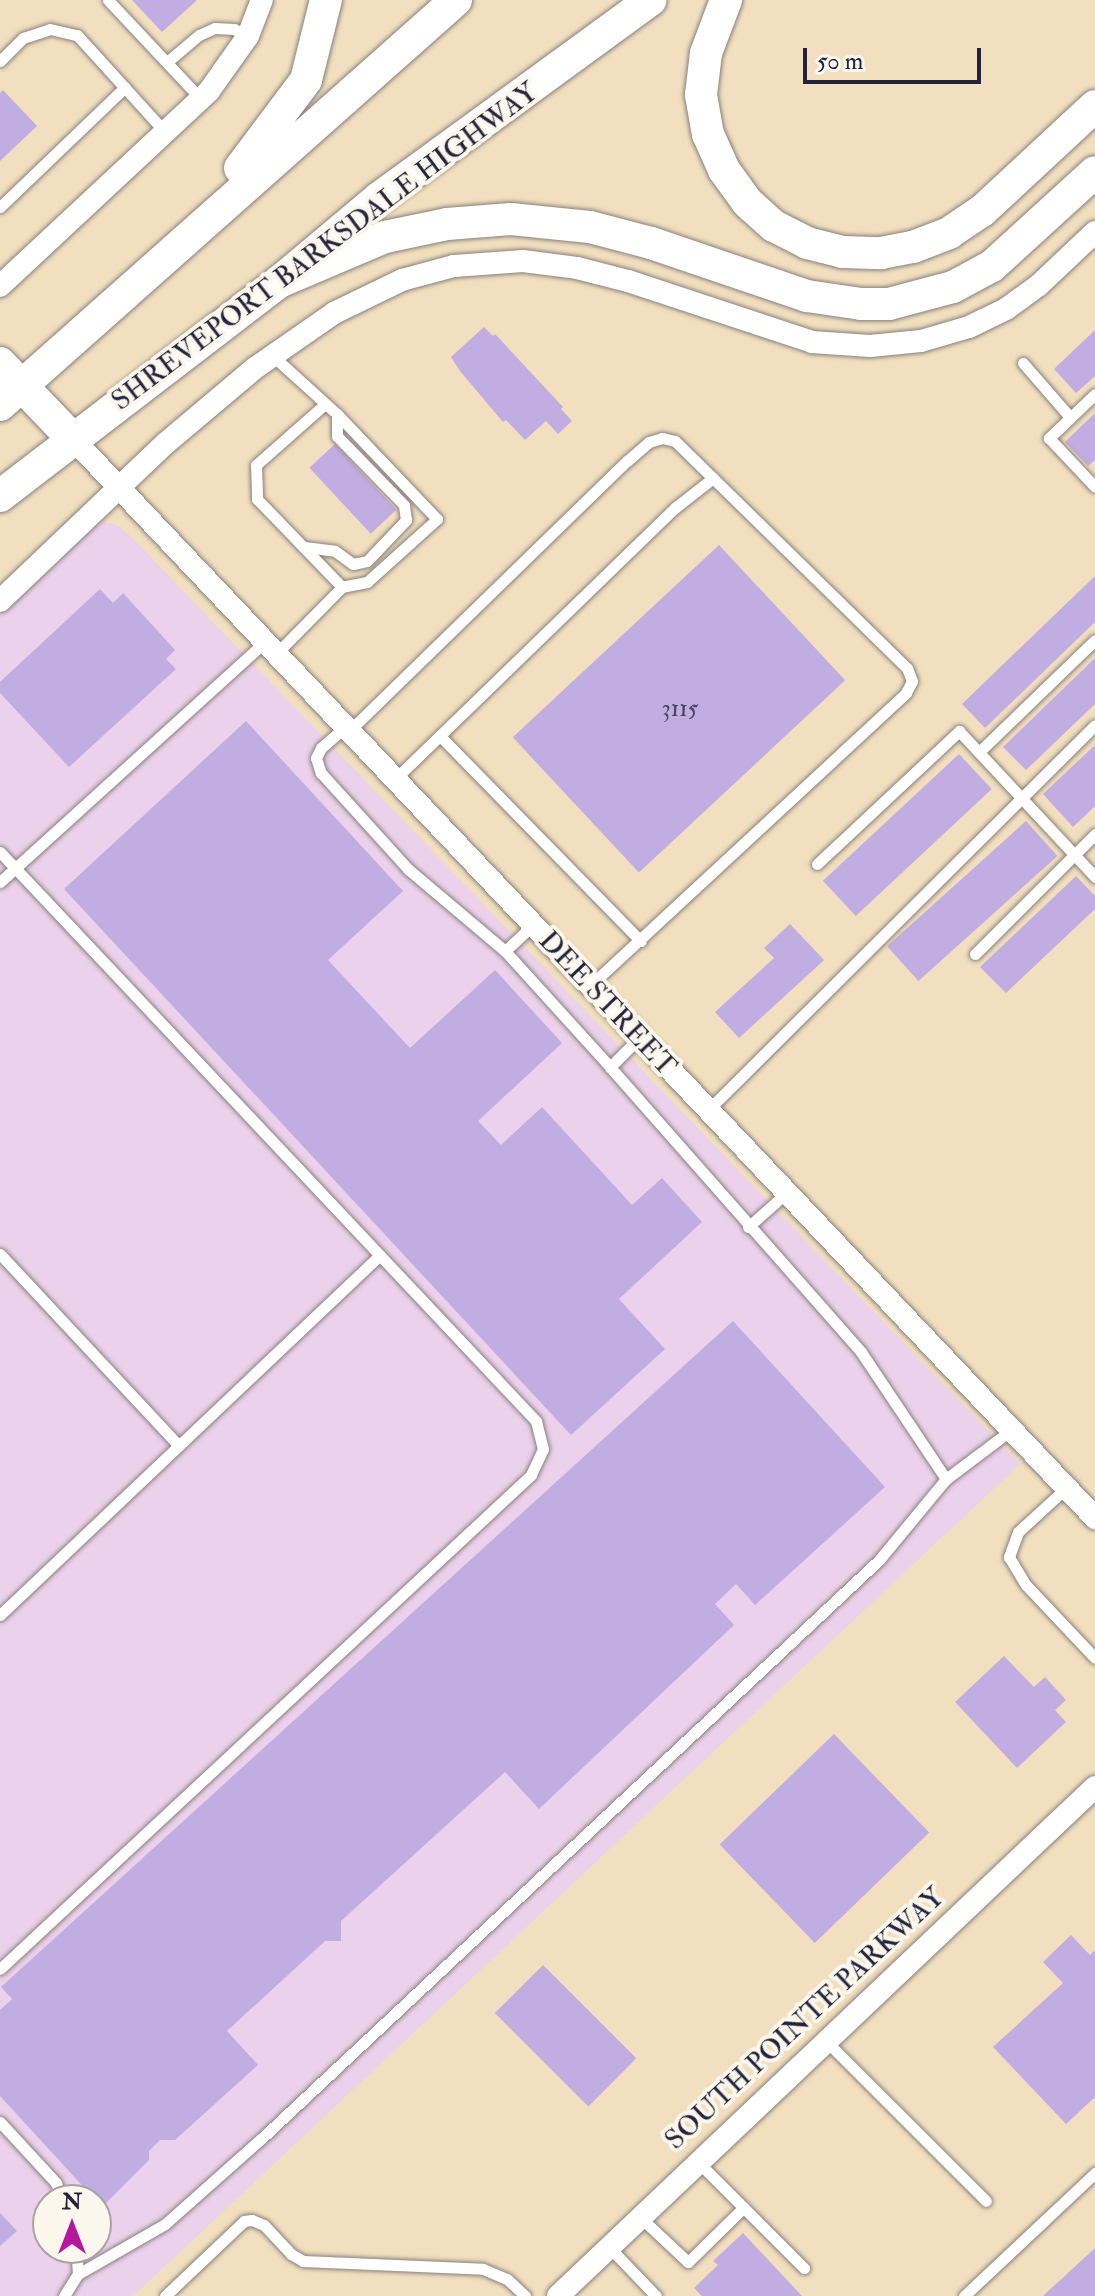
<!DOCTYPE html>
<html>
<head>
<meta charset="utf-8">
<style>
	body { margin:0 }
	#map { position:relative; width:1095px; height:2296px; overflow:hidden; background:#f1dfbf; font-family:"IM FELL Double Pica",serif }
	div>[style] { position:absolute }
	.built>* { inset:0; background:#ebd1eb }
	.building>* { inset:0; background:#c1ade1; transform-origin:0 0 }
	.roads { filter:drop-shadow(0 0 2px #8a807d) drop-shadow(0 0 2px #8a807d) }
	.lane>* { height:11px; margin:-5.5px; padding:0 5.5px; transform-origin:5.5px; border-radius:5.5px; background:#fff }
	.street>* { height:22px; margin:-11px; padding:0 11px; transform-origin:11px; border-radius:11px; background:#fff }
	.secondary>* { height:32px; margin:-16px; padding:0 16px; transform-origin:16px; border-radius:16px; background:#fff }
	span { translate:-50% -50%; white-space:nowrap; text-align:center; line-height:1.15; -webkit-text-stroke:8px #fbf7ec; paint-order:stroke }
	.number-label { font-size:24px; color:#4a4564 }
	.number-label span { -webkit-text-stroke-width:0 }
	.street-label { font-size:28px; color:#22223b }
	.north { position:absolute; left:32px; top:2184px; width:80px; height:80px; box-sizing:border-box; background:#fbf7ec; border:2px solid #a4a2a5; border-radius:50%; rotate:0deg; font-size:22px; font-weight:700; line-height:32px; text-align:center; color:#22223b }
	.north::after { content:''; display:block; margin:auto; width:28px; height:36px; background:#b5179e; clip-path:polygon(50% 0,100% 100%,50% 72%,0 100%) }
	.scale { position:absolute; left:803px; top:48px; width:178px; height:36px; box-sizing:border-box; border:4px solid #22223b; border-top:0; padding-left:10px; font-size:24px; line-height:28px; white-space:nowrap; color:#22223b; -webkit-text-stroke:6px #fbf7ec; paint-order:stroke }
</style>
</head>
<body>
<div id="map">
	<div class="built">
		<i style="clip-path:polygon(evenodd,106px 522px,119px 526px,143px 549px,1020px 1464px,133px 2296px,0 2296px,0 609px,91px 525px,106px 522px,48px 2200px,96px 2200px,96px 2248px,48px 2248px,48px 2200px)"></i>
	</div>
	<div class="building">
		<i style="clip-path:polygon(132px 0,197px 0,162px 32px)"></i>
		<i style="clip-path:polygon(3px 90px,37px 126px,0 161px,0 93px)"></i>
		<i style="clip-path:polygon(484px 327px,493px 336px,495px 334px,563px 407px,561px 409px,572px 421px,558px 434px,546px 421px,525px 440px,506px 420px,503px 422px,460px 371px,451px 357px)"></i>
		<i style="clip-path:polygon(1095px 330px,1095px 376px,1076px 393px,1054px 369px)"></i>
		<i style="clip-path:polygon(1095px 413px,1095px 460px,1088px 466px,1065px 442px)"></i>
		<i style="left:335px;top:444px;width:90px;height:35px;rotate:47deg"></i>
		<i style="left:719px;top:545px;width:185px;height:282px;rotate:47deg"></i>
		<i style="clip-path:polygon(1095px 576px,1095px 622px,985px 728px,962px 704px)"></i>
		<i style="clip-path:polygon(100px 589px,113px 603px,123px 593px,175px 650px,166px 659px,176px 669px,69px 767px,0 693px,0 682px)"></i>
		<i style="clip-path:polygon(1095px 658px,1095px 704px,1026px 770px,1003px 747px)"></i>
		<i style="clip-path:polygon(246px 721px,403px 891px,328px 960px,410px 1048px,495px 970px,562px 1043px,478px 1121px,501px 1145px,542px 1107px,632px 1205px,662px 1178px,702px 1222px,619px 1299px,665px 1349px,571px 1435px,64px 889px)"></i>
		<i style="clip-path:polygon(1095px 745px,1095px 806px,1073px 827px,1043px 794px)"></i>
		<i style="left:959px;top:754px;width:48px;height:186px;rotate:47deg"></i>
		<i style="left:1026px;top:821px;width:47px;height:187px;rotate:48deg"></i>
		<i style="clip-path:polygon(1076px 876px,1095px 896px,1095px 909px,1006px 993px,980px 967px)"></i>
		<i style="clip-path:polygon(790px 924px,824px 960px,739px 1038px,715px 1012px,774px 958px,764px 948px)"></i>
		<i style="clip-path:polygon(733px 1321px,885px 1487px,755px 1605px,736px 1584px,715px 1604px,734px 1625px,539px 1809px,505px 1772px,341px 1921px,341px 1941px,325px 1941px,227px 2031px,258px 2065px,175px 2140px,160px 2140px,149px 2151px,149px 2160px,102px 2207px,0 2096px,0 2010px,12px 1999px,1px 1987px)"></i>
		<i style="clip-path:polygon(1004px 1656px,1034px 1687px,1045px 1677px,1066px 1700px,1055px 1710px,1066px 1722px,1017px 1768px,955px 1702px)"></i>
		<i style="left:834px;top:1734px;width:137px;height:159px;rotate:46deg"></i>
		<i style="clip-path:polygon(1071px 1935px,1090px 1955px,1095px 1950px,1095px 2097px,1066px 2124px,993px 2047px,1063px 1983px,1043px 1962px)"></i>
		<i style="left:543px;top:1965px;width:132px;height:68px;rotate:45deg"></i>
		<i style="clip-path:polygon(0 2213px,17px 2231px,0 2246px)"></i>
		<i style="clip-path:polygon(743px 2233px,802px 2296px,702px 2296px,694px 2288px,718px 2265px,713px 2261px)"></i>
		<i style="clip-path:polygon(1095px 2248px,1095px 2296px,1043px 2296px)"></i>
	</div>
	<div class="roads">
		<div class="lane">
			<i style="left:108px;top:0;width:136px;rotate:46.8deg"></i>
			<i style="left:0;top:61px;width:33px;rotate:-45deg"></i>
			<i style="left:23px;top:38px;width:28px;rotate:-18deg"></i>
			<i style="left:50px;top:29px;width:28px;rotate:13deg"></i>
			<i style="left:77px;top:35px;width:131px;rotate:47.8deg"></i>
			<i style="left:167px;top:62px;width:42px;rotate:-40.2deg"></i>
			<i style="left:199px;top:35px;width:17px;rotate:-24deg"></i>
			<i style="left:215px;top:28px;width:19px;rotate:3deg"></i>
			<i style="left:234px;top:29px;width:16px;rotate:27deg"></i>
			<i style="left:0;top:207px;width:173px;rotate:-43.8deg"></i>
			<i style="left:273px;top:356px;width:86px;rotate:42.2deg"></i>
			<i style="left:337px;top:414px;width:145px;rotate:46.4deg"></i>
			<i style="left:437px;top:519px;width:94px;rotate:138deg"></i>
			<i style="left:367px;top:582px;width:25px;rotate:169deg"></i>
			<i style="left:342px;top:587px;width:94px;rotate:134.6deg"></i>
			<i style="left:1023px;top:363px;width:72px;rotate:49deg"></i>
			<i style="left:1095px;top:394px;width:64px;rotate:136.3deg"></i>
			<i style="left:1049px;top:438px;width:67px;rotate:46.8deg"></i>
			<i style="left:325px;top:404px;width:92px;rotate:138.5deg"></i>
			<i style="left:256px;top:465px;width:34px;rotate:88deg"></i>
			<i style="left:257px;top:499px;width:122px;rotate:46deg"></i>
			<i style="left:304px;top:547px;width:31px;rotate:7deg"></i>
			<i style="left:335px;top:551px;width:22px;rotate:36deg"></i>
			<i style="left:353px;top:564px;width:14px;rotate:-12deg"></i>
			<i style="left:367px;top:561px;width:57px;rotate:-46.4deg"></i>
			<i style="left:406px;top:520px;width:15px;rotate:-98deg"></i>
			<i style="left:404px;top:505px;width:96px;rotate:-134.2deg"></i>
			<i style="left:337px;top:436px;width:22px;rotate:-90deg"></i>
			<i style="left:345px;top:727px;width:32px;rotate:139deg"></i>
			<i style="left:321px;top:748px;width:11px;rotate:117deg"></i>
			<i style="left:316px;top:758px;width:16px;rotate:72deg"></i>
			<i style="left:321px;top:773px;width:130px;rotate:47.8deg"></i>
			<i style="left:408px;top:869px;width:127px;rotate:40.2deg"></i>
			<i style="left:505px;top:951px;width:156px;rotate:47.8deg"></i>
			<i style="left:610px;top:1067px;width:380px;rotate:48.6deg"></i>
			<i style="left:861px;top:1352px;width:153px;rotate:56.2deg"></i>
			<i style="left:349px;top:731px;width:388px;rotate:-44.2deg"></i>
			<i style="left:627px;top:461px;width:29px;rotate:-41deg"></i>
			<i style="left:649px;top:442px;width:14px;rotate:-17deg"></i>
			<i style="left:662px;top:438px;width:13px;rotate:13deg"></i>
			<i style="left:675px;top:441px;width:325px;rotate:44.4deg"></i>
			<i style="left:907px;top:668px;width:14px;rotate:69deg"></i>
			<i style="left:912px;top:681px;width:13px;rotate:117deg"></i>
			<i style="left:906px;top:693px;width:431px;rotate:137.2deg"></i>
			<i style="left:440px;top:736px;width:287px;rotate:45.6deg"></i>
			<i style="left:979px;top:752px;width:161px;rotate:-44deg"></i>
			<i style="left:395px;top:779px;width:391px;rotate:-44.1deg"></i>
			<i style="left:676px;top:507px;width:47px;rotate:-38.1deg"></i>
			<i style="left:0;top:852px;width:782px;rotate:46.71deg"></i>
			<i style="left:536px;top:1421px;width:29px;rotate:76deg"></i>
			<i style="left:543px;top:1449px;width:29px;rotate:115deg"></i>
			<i style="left:531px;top:1475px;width:725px;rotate:137.07deg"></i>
			<i style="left:817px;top:864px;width:195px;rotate:-43.1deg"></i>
			<i style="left:959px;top:731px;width:200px;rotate:47deg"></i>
			<i style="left:0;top:882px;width:356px;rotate:-42.2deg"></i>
			<i style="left:505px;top:951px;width:38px;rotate:-43deg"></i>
			<i style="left:975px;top:954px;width:170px;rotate:-45deg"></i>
			<i style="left:610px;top:1067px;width:41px;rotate:-45deg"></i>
			<i style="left:707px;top:1111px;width:547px;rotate:-44.85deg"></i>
			<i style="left:748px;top:1227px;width:50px;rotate:-41.7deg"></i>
			<i style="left:0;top:1254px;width:262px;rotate:47deg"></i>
			<i style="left:1066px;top:1488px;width:65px;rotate:137.5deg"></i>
			<i style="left:1018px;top:1532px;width:27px;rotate:110deg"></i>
			<i style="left:1009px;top:1557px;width:33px;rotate:59deg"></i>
			<i style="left:1026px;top:1585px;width:100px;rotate:46.6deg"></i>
			<i style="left:0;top:1615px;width:523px;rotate:-43.45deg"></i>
			<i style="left:826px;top:2041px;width:226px;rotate:45deg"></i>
			<i style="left:0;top:2122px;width:83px;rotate:47.4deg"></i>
			<i style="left:56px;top:2183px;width:18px;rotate:68deg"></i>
			<i style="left:698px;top:2162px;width:150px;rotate:45deg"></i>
			<i style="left:640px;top:2217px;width:66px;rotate:43.2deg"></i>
			<i style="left:688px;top:2262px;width:78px;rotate:-44.5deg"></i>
			<i style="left:609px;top:2247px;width:68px;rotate:46.2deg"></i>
			<i style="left:78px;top:2274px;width:100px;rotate:-29.9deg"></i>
			<i style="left:165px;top:2224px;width:130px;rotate:-41.6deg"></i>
			<i style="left:262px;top:2138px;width:845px;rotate:-43.13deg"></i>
			<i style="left:879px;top:1560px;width:105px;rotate:-50.4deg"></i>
			<i style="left:946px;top:1479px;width:80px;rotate:-36.9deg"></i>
			<i style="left:64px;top:2296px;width:26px;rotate:-58deg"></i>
			<i style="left:78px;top:2274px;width:26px;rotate:-94deg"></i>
			<i style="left:165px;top:2296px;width:109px;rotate:-43.5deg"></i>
			<i style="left:244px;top:2221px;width:8px;rotate:-7deg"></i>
			<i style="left:252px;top:2220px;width:13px;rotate:23deg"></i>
			<i style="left:264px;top:2225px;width:40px;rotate:47deg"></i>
			<i style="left:291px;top:2254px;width:14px;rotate:30deg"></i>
			<i style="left:303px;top:2261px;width:180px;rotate:2.5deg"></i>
			<i style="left:483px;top:2269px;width:26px;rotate:23deg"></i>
			<i style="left:507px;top:2279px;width:25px;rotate:43deg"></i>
			<i style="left:964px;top:2296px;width:180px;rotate:-43.2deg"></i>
		</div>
		<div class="street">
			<i style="left:0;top:286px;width:286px;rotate:-43deg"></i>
			<i style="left:209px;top:91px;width:67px;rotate:-54.7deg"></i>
			<i style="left:248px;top:36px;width:39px;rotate:-69deg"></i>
			<i style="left:72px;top:438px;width:1488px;rotate:46.55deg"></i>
			<i style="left:0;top:601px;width:229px;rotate:-43.6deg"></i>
			<i style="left:166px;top:443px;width:116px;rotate:-40.1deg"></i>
			<i style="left:255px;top:368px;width:96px;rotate:-34.8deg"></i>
			<i style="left:334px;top:313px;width:76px;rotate:-25.9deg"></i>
			<i style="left:402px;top:280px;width:54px;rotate:-15.1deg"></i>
			<i style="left:454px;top:266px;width:69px;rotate:-4.1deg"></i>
			<i style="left:523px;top:261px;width:54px;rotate:7.4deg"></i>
			<i style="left:577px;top:268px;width:53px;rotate:14.3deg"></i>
			<i style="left:628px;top:281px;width:194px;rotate:18.3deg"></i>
			<i style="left:812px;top:342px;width:58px;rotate:3.9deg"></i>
			<i style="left:870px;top:346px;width:51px;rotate:-5.6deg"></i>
			<i style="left:921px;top:341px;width:50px;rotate:-16.3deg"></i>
			<i style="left:969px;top:327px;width:41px;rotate:-25.9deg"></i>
			<i style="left:1006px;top:309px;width:41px;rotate:-36deg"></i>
			<i style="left:1039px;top:285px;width:77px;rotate:-43.4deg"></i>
			<i style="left:558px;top:2296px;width:740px;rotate:-43.47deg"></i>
		</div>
		<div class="secondary">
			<i style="left:726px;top:0;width:57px;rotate:110.7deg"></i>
			<i style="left:706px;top:53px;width:42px;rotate:96.8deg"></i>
			<i style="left:701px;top:95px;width:40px;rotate:80deg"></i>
			<i style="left:708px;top:134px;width:39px;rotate:66deg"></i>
			<i style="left:724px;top:170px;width:39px;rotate:54deg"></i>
			<i style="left:747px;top:202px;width:36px;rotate:42deg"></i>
			<i style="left:774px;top:226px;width:37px;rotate:27deg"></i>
			<i style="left:807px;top:243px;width:37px;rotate:14deg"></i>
			<i style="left:843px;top:252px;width:38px;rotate:2deg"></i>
			<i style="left:881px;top:253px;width:33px;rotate:-11deg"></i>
			<i style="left:913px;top:247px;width:39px;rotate:-21deg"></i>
			<i style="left:949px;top:233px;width:40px;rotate:-34deg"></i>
			<i style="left:982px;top:211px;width:154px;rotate:-42.9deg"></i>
			<i style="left:240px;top:168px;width:110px;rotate:-53.1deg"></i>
			<i style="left:306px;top:80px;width:82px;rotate:-76deg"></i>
			<i style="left:279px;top:282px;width:115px;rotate:-23deg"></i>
			<i style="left:385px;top:237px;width:63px;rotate:-11.8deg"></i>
			<i style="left:447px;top:224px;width:64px;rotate:-4.5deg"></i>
			<i style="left:511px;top:219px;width:79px;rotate:5.8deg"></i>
			<i style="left:590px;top:227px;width:63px;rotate:14.7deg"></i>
			<i style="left:651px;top:243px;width:165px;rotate:18.8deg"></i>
			<i style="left:807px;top:296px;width:55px;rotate:8.4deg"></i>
			<i style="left:861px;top:304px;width:28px"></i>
			<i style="left:889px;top:304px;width:66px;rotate:-14.9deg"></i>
			<i style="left:953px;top:287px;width:44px;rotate:-28.3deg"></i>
			<i style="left:992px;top:266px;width:139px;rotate:-42.4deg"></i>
			<i style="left:0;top:363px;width:104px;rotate:46.2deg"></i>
			<i style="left:0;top:405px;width:610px;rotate:-41.61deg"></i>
			<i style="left:0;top:496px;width:352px;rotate:-37.5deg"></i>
			<i style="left:279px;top:282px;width:131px;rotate:-40deg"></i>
			<i style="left:379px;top:198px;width:336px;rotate:-36.1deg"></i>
		</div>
	</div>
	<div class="number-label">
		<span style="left:680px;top:709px">3115</span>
	</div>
	<div class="street-label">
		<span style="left:325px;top:247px;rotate:-37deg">SHREVEPORT BARKSDALE HIGHWAY</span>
		<span style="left:607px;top:1004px;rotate:47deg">DEE STREET</span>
		<span style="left:805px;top:2019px;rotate:-43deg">SOUTH POINTE PARKWAY</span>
	</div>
	<div class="north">N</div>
	<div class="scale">50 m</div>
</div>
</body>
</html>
